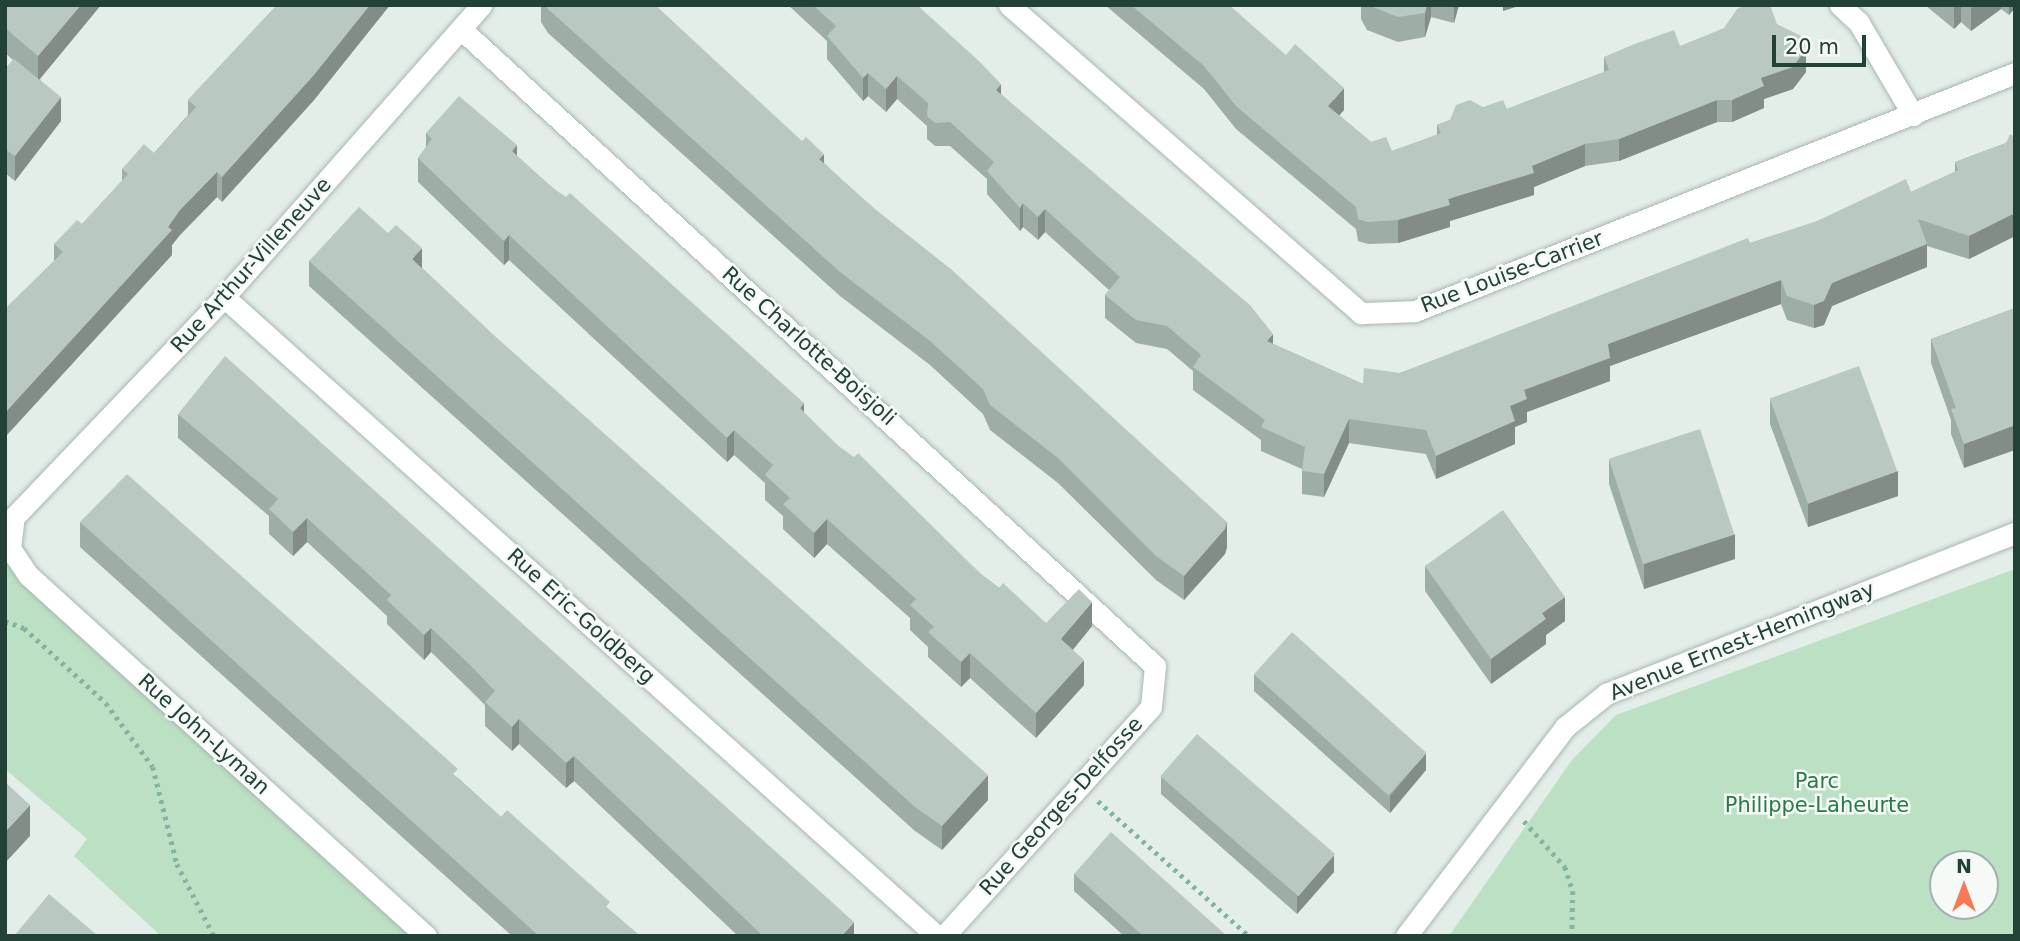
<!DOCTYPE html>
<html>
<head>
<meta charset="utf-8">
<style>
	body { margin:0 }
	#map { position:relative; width:2020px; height:941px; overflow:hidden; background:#e4eee9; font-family:"DejaVu Sans",sans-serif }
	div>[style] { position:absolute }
	.green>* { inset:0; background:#bce0c4 }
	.path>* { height:4.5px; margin-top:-2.25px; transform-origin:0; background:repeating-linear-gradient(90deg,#83b3a2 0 3.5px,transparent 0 8.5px) }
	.roads { filter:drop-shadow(0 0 2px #a6b7b0) drop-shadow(0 0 2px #a6b7b0) }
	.minor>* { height:21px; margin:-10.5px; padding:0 10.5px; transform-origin:10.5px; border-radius:10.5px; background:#fff }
	.wall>* { inset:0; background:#9fada7 }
	.shaded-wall>* { inset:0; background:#828d88 }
	.building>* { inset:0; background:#b9c9c2; transform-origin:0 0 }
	span { translate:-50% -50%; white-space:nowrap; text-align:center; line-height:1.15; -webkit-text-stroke:5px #f5faf7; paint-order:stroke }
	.street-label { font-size:21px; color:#224137 }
	.park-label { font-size:21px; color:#2a7a45 }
	.frame { position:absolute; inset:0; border:7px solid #224137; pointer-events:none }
	.north { position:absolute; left:1929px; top:850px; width:70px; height:70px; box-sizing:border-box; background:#f5faf7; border:2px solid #a1b0aa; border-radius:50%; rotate:0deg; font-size:19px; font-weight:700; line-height:28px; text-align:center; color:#224137 }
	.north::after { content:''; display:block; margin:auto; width:24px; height:32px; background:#f87858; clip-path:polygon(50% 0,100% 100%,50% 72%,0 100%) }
	.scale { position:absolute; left:1772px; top:35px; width:94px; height:32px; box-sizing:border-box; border:4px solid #224137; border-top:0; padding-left:9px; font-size:21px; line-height:24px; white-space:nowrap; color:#224137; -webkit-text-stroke:5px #f5faf7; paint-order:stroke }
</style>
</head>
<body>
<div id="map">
	<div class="green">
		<i style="clip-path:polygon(5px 550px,423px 936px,161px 936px,74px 856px,87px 839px,5px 769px)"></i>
		<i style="clip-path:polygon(evenodd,2015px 569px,2015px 936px,1449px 936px,1572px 760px,1616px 715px,2015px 569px,1943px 864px,1985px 864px,1985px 906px,1943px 906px,1943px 864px)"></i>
	</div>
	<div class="path">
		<i style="left:5px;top:621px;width:20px;rotate:20deg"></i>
		<i style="left:24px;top:628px;width:111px;rotate:42.4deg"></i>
		<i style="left:106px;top:703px;width:79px;rotate:53.7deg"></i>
		<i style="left:153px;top:767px;width:100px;rotate:76.1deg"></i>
		<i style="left:177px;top:864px;width:81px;rotate:62.8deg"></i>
		<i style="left:1098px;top:801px;width:203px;rotate:41.8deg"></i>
		<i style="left:1524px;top:821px;width:62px;rotate:48.3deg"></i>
		<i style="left:1565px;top:867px;width:25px;rotate:72deg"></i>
		<i style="left:1573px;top:891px;width:45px;rotate:91.3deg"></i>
	</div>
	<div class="roads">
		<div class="minor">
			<i style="left:1009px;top:5px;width:468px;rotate:41.2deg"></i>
			<i style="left:1361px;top:313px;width:54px;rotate:-2.1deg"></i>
			<i style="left:1415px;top:311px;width:645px;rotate:-21.64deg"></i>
			<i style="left:1840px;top:5px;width:26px;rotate:43deg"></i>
			<i style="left:1859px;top:23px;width:107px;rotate:59.6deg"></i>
			<i style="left:461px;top:29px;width:942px;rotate:42.55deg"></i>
			<i style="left:1155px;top:666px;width:41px;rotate:95.6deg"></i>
			<i style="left:1151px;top:707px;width:309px;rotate:132.1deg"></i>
			<i style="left:224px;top:297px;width:957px;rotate:41.87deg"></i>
			<i style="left:426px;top:936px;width:537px;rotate:-137.79deg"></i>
			<i style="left:28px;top:575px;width:32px;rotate:-124deg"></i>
			<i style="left:10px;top:548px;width:31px;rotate:-83deg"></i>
			<i style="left:14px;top:517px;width:304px;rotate:-46.3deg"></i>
			<i style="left:224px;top:297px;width:389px;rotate:-48.6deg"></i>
			<i style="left:1406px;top:936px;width:263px;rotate:-52.7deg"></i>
			<i style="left:1565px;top:727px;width:53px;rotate:-38.8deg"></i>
			<i style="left:1606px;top:694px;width:440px;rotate:-21.5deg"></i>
		</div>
	</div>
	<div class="wall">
		<i style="clip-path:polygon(5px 5px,101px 5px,40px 79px,61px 121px,15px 181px,5px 173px,5px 69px,13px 60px,5px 53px)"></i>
		<i style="clip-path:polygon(277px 5px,390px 5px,314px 100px,222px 202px,217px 197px,180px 235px,172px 245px,172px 255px,5px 437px,5px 309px,54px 261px,54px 244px,82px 224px,122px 181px,122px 169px,154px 153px,188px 115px,188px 100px)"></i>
		<i style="clip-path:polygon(541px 5px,655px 5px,824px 163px,1227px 547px,1225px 554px,1184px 600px,1156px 580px,1058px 483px,990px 430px,983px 414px,930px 365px,840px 296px,548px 33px,541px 22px)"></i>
		<i style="clip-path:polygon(788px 5px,917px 5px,1001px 94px,1273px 344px,1363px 384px,1400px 373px,1750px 243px,1911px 192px,1955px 172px,1955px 162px,2006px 143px,2015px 137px,2015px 236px,1969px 259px,1927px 246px,1927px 267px,1832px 306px,1824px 325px,1814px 328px,1787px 320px,1781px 304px,1610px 366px,1610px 381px,1527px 412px,1527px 422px,1515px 427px,1515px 444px,1436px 479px,1426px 454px,1349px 443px,1324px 497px,1302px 494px,1302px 469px,1261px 451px,1261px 440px,1193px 390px,1193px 371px,1167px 349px,1136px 343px,1105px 318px,1105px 295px,1109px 290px,1045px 232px,1038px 240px,1023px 227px,1020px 231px,987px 194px,987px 179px,950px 146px,935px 146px,927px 139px,927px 126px,897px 99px,886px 112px,868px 96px,863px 101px,827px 59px,827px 41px)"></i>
		<i style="clip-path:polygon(1105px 5px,1229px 5px,1344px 110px,1339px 115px,1371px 142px,1392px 151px,1437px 135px,1437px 125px,1483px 107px,1507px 109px,1604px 72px,1604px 57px,1680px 46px,1777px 24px,1806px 72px,1793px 89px,1764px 99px,1764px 108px,1732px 122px,1717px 122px,1619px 161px,1585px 166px,1534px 187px,1534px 195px,1450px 221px,1450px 227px,1398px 243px,1368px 244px,1358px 241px,1356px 229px,1236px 129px,1204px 89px)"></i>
		<i style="clip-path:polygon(1361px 5px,1459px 5px,1454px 23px,1431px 17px,1425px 37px,1398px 42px,1367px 30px,1361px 19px)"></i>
		<i style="clip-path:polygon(1925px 5px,2015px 5px,2015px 8px,2009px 15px,2001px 9px,1971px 31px,1961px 22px,1954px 29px)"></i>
		<i style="clip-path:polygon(426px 133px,517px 156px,804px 413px,837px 445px,982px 575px,1046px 623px,1092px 626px,1073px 650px,1084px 685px,1036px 738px,970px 678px,961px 687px,928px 657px,928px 647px,910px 630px,910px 618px,827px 544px,814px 558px,783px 529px,783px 516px,765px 500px,765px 483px,734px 455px,727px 462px,509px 260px,504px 265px,418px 182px,418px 158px,426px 147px)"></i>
		<i style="clip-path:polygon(309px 261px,422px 268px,988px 800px,942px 850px,915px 831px,309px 286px)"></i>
		<i style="clip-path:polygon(2015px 308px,1964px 468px,1951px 434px,1951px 420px,1931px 363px,1931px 339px)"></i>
		<i style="clip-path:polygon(1770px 400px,1898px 496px,1808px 527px,1770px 424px)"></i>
		<i style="clip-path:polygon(178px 414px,854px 936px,738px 936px,574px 781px,566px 788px,519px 744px,512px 751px,485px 726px,485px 705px,470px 690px,431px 652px,424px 660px,387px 624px,387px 616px,307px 542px,293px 556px,269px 534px,269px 516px,178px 438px)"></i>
		<i style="clip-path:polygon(1609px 459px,1735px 559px,1644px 589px,1609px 484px)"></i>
		<i style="clip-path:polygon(80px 522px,458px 778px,501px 817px,640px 936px,512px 936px,80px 547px)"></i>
		<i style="clip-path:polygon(1425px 566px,1565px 621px,1546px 635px,1546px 644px,1491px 684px,1425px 591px)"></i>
		<i style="clip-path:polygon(1254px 674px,1426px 770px,1390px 813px,1254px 691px)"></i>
		<i style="clip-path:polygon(1161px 777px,1334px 872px,1297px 914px,1161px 794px)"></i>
		<i style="clip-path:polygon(1074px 874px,1227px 936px,1124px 936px,1074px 891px)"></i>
	</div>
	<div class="shaded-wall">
		<i style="clip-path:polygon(81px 5px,101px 5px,38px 81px,38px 56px)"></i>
		<i style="clip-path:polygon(370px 5px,390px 5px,314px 100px,222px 202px,222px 177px)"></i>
		<i style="clip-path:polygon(1427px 5px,1431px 5px,1431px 17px,1425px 37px,1425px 13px)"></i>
		<i style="clip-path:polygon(1454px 5px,1459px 5px,1454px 23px)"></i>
		<i style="clip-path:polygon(1503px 5px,1522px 5px,1503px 11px)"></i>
		<i style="clip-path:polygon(1955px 5px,1961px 5px,1961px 22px,1954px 29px,1954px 7px)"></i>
		<i style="clip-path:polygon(1975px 5px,2001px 5px,2001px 9px,1971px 31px,1971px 8px)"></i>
		<i style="clip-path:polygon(2009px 5px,2015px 5px,2015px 8px,2009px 15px)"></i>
		<i style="clip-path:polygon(1806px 49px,1806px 72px,1793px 89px,1764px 99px,1764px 108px,1732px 122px,1732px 100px,1761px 78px)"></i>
		<i style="clip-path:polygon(868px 73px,868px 96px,863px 101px,863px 78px)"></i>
		<i style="clip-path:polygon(897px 76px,897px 99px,886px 112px,886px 89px)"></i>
		<i style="clip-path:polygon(1001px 84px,1001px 107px,996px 90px)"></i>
		<i style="clip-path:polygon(1344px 88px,1344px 110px,1328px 128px,1328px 106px)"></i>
		<i style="clip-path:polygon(61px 97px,61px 121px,15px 181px,15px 156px)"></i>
		<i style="clip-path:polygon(1717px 100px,1717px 122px,1619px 161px,1619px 139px)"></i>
		<i style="clip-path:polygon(1585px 144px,1585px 166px,1534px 187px,1534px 195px,1450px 221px,1450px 227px,1398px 243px,1398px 220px)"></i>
		<i style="clip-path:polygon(517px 145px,517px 169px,512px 151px)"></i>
		<i style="clip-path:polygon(824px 154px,824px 178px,819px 159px)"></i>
		<i style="clip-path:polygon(217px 172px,217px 197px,180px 235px,172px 245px,172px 255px,5px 437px,5px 413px,168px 227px,180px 210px)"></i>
		<i style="clip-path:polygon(1023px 203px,1023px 227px,1020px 231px,1020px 208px)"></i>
		<i style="clip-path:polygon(1045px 209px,1045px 232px,1038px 240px,1038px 217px)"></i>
		<i style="clip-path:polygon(2015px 213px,2015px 236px,1969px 259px,1969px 236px)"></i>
		<i style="clip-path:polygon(509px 235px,509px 260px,504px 265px,504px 241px)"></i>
		<i style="clip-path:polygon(1927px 244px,1927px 267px,1832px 306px,1824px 325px,1814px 328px,1814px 305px,1832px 283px)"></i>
		<i style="clip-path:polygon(422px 248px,422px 273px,412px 259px)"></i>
		<i style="clip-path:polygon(1781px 280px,1781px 304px,1610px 366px,1610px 381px,1527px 412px,1527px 422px,1515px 427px,1515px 444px,1436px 479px,1436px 456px,1524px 390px,1608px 344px)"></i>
		<i style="clip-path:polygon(1273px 334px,1273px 357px,1267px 341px)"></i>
		<i style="clip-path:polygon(804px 403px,804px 428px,800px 408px)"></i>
		<i style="clip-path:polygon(1349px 419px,1349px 443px,1324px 497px,1324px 474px)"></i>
		<i style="clip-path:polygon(2015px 425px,2015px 450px,1964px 468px,1964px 444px)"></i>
		<i style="clip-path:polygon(734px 430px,734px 455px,727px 462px,727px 438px)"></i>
		<i style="clip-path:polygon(1898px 471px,1898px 496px,1808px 527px,1808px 502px)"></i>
		<i style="clip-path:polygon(307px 518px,307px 542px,293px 556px,293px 532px)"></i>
		<i style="clip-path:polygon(827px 519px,827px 544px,814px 558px,814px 533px)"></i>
		<i style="clip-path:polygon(1227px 522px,1227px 547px,1225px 554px,1184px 600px,1184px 576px)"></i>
		<i style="clip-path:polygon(1735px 534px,1735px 559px,1644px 589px,1644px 564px)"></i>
		<i style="clip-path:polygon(1565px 597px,1565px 621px,1546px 635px,1546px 644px,1491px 684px,1491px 659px,1542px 613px)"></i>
		<i style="clip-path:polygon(1092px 602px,1092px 626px,1061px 664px,1061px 639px)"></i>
		<i style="clip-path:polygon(431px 628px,431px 652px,424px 660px,424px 635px)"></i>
		<i style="clip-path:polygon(970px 653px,970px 678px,961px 687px,961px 662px)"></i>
		<i style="clip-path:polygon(1084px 660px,1084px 685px,1036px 738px,1036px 713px)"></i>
		<i style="clip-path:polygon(519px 719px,519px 744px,512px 751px,512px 727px)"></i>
		<i style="clip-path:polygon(1426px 753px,1426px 770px,1390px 813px,1390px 796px)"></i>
		<i style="clip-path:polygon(574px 756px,574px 781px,566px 788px,566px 763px)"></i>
		<i style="clip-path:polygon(988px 775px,988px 800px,942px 850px,942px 826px)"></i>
		<i style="clip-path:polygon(30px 805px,30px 836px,5px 863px,5px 832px)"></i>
		<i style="clip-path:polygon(1334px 855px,1334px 872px,1297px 914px,1297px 897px)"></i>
		<i style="clip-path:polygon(854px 922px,854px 936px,842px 936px)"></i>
	</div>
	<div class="building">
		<i style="clip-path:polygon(5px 5px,81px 5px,38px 56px,5px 28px)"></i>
		<i style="clip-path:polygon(277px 5px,370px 5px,314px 75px,222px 177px,217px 172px,180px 210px,168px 227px,172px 230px,5px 413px,5px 309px,63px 252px,54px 244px,77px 220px,82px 224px,128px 174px,122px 169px,144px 144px,154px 153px,196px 107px,188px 100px)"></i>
		<i style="clip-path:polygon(546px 5px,655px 5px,802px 141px,806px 137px,824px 154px,819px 159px,875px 209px,952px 270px,1227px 522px,1225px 529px,1184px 576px,1156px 556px,1058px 458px,990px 405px,983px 389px,930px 341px,840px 272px,548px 9px)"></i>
		<i style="clip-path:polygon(813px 5px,917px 5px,980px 62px,1001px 84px,996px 90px,1250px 305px,1273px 334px,1267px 341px,1363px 384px,1364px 368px,1400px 373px,1748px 238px,1750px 243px,1817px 221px,1906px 179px,1911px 192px,1958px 170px,1955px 162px,2006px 143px,2010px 134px,2015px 137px,2015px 213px,1969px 236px,1918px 219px,1927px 244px,1832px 283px,1824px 301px,1814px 305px,1787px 296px,1781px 280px,1608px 344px,1610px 358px,1524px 390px,1527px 399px,1510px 406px,1515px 421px,1436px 456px,1426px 430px,1349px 419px,1324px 474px,1302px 471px,1305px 447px,1261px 427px,1265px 420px,1193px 367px,1201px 355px,1167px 326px,1136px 320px,1105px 295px,1120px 277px,1045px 209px,1038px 217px,1023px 203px,1020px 208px,987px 171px,994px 162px,950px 122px,935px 123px,927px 116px,928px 103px,897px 76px,886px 89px,868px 73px,863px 78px,827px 36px,836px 26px)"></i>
		<i style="clip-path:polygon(1131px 5px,1229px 5px,1286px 55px,1295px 44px,1344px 88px,1328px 106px,1371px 142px,1386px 137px,1392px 151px,1441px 133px,1437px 125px,1450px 120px,1456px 105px,1470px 100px,1483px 107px,1503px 100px,1507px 109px,1609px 70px,1604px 57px,1632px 45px,1674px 30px,1680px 46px,1724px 28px,1737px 9px,1746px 5px,1770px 5px,1777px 24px,1803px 37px,1806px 49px,1793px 67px,1761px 78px,1764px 86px,1732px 100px,1717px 100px,1619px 139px,1585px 144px,1532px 166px,1534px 173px,1448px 199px,1450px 205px,1398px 220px,1368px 222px,1358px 219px,1356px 207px,1236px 106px,1204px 66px)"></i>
		<i style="clip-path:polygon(1368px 5px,1427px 5px,1425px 13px,1398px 17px)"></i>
		<i style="clip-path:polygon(14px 59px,61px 97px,15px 156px,5px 149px,5px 69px)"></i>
		<i style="clip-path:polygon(459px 96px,517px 145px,512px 151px,550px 186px,566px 197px,570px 193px,804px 403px,800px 408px,837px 445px,854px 457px,858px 453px,982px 575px,999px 588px,1003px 583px,1046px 623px,1079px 589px,1092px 602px,1061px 639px,1084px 660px,1036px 713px,970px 653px,961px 662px,928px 632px,934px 627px,910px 605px,916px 599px,827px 519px,814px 533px,783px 504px,790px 498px,765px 475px,773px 465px,734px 430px,727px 438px,509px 235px,504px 241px,418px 158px,432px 139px,426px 133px)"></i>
		<i style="clip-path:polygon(359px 207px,388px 233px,396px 225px,422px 248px,412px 259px,497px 338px,988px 775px,942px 826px,915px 807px,309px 261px)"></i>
		<i style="clip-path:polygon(2015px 308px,2015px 425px,1964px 444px,1951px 409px,1956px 408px,1931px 339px)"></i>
		<i style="clip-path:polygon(225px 356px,854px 922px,842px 936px,763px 936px,574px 756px,566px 763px,519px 719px,512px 727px,485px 702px,495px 691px,470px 665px,431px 628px,424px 635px,387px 600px,391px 595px,307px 518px,293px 532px,269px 509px,278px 499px,178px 414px)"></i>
		<i style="left:1859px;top:366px;width:112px;height:95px;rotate:70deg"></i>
		<i style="left:1700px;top:429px;width:111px;height:96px;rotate:72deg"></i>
		<i style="clip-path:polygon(127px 474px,458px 769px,453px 774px,501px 817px,507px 810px,610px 902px,606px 907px,640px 936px,539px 936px,80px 522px)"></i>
		<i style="clip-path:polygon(1503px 510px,1565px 597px,1542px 613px,1546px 619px,1491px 659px,1425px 566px)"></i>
		<i style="left:1292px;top:632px;width:181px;height:57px;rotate:42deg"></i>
		<i style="left:1197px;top:734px;width:183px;height:56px;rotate:41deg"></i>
		<i style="clip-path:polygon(5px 782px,30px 805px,5px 832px)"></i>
		<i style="clip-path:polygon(1111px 832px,1227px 936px,1143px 936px,1074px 874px)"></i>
		<i style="clip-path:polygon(49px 894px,98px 936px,14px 936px)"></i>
	</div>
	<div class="street-label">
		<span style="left:251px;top:265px;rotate:-48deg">Rue Arthur-Villeneuve</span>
		<span style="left:1512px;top:272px;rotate:-21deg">Rue Louise-Carrier</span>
		<span style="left:809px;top:346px;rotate:42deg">Rue Charlotte-Boisjoli</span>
		<span style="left:581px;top:616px;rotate:42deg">Rue Eric-Goldberg</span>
		<span style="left:1742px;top:641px;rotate:-22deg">Avenue Ernest-Hemingway</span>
		<span style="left:204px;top:734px;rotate:42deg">Rue John-Lyman</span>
		<span style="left:1061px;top:806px;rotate:-48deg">Rue Georges-Delfosse</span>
	</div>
	<div class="park-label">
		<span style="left:1817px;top:793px">Parc<br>Philippe-Laheurte</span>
	</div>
	<div class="frame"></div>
	<div class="north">N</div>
	<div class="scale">20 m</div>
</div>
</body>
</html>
